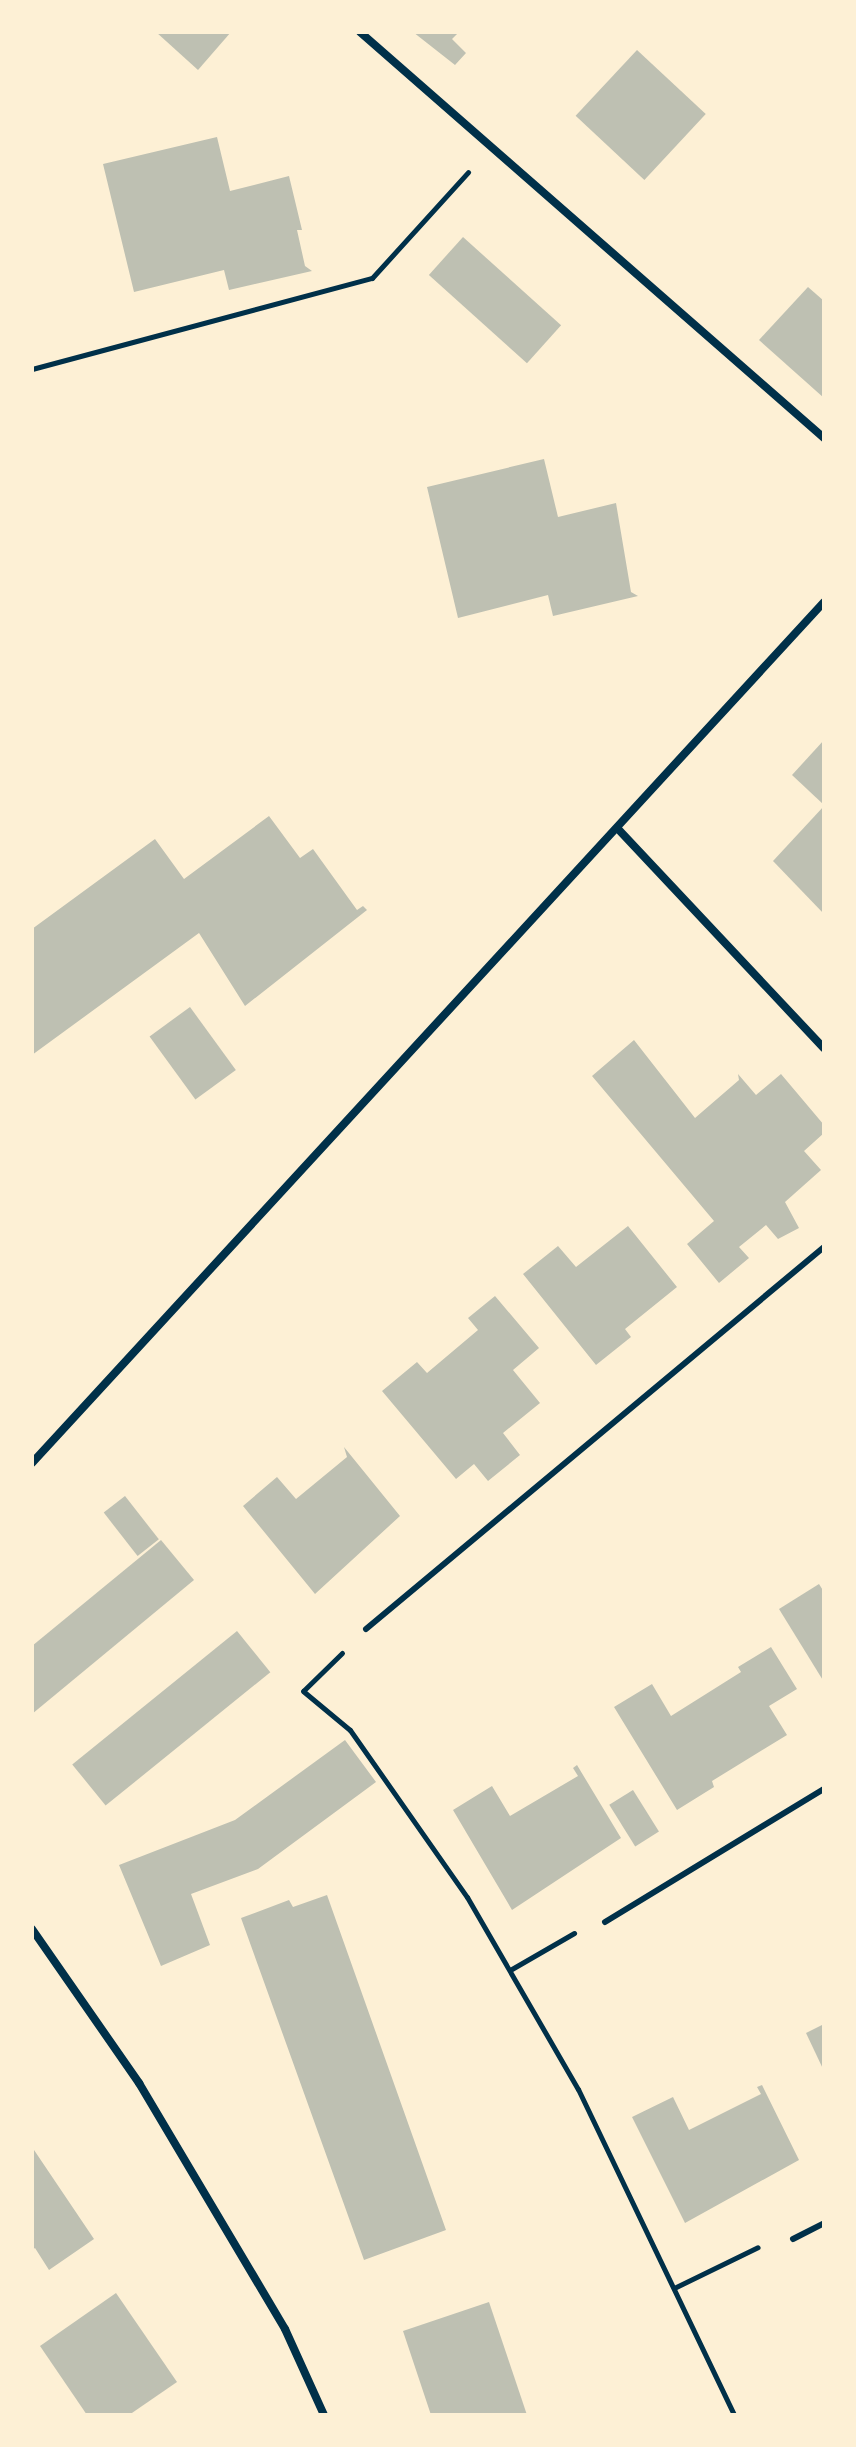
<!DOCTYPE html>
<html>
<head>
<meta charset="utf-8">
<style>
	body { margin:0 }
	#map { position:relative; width:856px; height:2447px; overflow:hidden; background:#fdf0d5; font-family:Rubik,sans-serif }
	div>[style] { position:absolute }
	.building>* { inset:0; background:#bec0b2; transform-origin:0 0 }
	.path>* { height:5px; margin:-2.5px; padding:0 2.5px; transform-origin:2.5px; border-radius:2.5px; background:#003049 }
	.service>* { height:6px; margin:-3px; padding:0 3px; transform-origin:3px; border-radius:3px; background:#003049 }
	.minor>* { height:8px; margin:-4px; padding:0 4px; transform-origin:4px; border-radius:4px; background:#003049 }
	span { translate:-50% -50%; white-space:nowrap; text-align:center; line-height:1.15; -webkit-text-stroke:8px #fdf0d5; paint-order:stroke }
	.frame { position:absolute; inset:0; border:34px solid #fdf0d5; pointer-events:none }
</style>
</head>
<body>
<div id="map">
	<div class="building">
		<i style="clip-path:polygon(156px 32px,231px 32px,198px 70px)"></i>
		<i style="clip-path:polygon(413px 32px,459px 32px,452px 39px,466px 53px,455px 65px)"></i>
		<i style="left:637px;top:50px;width:94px;height:90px;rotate:43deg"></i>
		<i style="clip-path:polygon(217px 137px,230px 191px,289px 176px,302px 230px,297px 230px,305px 266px,312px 271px,229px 290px,224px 270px,134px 292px,103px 164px)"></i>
		<i style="left:463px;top:237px;width:132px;height:51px;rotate:42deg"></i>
		<i style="clip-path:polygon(808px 287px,824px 301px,824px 398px,759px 340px)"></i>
		<i style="clip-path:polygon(544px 459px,558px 517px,616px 503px,631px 592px,638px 596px,553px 616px,548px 595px,458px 618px,427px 487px)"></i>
		<i style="clip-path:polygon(824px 740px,824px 805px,792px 775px)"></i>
		<i style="clip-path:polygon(824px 806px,824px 914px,773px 861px)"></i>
		<i style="clip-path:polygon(269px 816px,300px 858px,313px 849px,357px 910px,363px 906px,367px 910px,245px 1006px,199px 933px,32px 1055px,32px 929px,155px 839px,184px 879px)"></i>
		<i style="left:190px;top:1007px;width:78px;height:50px;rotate:54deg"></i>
		<i style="clip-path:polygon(634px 1040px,695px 1118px,739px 1080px,738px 1074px,756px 1095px,781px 1074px,824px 1125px,824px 1133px,804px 1151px,821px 1170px,785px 1202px,799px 1228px,778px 1239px,766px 1225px,739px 1247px,749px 1258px,719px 1283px,687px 1244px,714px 1221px,592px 1076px)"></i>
		<i style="clip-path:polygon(628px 1226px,677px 1287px,625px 1329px,631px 1337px,596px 1365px,523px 1274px,558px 1246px,576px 1267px)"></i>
		<i style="clip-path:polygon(495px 1296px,539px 1348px,513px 1370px,540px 1403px,503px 1433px,520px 1455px,488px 1481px,474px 1464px,456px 1479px,382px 1391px,417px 1362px,427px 1373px,478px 1330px,468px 1318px)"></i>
		<i style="clip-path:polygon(344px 1447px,400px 1516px,315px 1594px,243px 1506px,277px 1477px,296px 1499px,347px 1457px)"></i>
		<i style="left:125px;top:1496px;width:55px;height:27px;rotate:52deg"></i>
		<i style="clip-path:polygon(161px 1540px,194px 1580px,32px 1714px,32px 1646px)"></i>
		<i style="clip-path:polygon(819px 1584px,824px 1592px,824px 1682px,779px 1609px)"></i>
		<i style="left:237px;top:1631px;width:53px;height:212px;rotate:51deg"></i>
		<i style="clip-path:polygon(771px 1647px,797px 1689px,769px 1706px,787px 1735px,712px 1781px,714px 1787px,677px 1810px,614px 1707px,652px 1684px,671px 1716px,741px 1672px,738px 1667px)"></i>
		<i style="clip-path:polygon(345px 1740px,376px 1782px,258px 1869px,191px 1894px,210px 1945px,161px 1966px,119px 1865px,235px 1820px)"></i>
		<i style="clip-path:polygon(577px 1765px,621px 1838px,512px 1910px,453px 1810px,492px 1786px,510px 1816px,578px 1776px,573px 1768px)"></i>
		<i style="left:633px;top:1790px;width:49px;height:28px;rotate:58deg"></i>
		<i style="clip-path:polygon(327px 1895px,446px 2230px,364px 2260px,241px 1918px,289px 1900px,293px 1907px)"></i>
		<i style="clip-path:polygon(824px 2024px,824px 2071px,806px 2033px)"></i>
		<i style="clip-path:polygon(762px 2085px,799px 2160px,685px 2223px,632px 2117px,673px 2097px,689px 2130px,761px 2094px,757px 2087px)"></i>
		<i style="clip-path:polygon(32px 2147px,94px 2239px,49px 2270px,35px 2248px,32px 2250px)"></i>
		<i style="clip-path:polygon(116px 2293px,177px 2382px,129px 2415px,87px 2415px,40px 2346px)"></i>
		<i style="clip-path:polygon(489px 2302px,527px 2415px,431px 2415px,403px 2331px)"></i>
	</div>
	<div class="path">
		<i style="left:32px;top:369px;width:352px;rotate:-15deg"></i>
		<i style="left:372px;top:278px;width:143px;rotate:-47.8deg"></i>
		<i style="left:342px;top:1653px;width:54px;rotate:135.7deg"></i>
		<i style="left:303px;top:1691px;width:61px;rotate:39.7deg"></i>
		<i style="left:350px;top:1730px;width:204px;rotate:55deg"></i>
		<i style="left:467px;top:1897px;width:222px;rotate:60deg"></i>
		<i style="left:578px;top:2089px;width:361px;rotate:64.4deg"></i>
		<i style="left:510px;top:1970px;width:74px;rotate:-30deg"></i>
		<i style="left:674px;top:2288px;width:93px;rotate:-26deg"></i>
	</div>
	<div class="service">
		<i style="left:366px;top:1629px;width:596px;rotate:-39.83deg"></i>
		<i style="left:605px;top:1922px;width:256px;rotate:-31.3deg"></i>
		<i style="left:793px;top:2239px;width:35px;rotate:-27deg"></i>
	</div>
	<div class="minor">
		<i style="left:360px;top:32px;width:617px;rotate:41.19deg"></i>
		<i style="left:619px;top:830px;width:299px;rotate:46.8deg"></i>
		<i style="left:32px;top:1463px;width:1170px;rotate:-47.39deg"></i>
		<i style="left:32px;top:1929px;width:188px;rotate:55.2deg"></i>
		<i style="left:139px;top:2083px;width:286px;rotate:59.3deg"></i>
		<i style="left:285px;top:2329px;width:94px;rotate:65.6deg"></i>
	</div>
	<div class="frame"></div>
</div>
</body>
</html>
